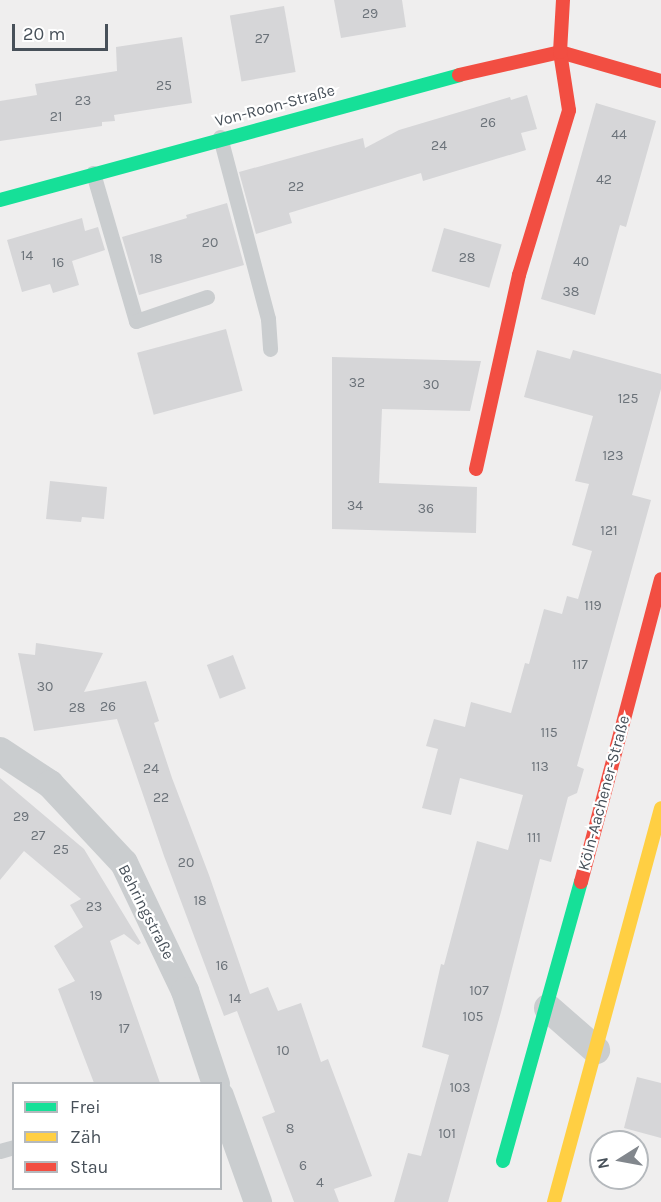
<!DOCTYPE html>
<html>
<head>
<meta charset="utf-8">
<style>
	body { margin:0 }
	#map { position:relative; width:661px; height:1202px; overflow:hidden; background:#efeeee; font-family:Karla,sans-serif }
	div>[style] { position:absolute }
	.building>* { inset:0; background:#d6d6d8; transform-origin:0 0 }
	.lane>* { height:15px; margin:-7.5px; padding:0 7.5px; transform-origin:7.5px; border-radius:7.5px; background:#cacdcf }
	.street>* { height:28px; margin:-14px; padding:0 14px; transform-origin:14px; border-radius:14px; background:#cacdcf }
	.fast>* { height:14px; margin:-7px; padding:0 7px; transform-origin:7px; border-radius:7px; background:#16e098 }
	.slow>* { height:14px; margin:-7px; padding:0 7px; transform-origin:7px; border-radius:7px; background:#ffcf43 }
	.jam>* { height:14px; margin:-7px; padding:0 7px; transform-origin:7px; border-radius:7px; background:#f24e42 }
	span { translate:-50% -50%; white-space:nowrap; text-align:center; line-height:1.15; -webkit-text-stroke:4.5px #fff; paint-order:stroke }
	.number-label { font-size:14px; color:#6c737a }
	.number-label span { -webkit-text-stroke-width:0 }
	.street-label { font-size:16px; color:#475059 }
	.legend { position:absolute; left:12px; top:1082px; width:210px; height:108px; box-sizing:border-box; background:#fff; border:2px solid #b5b9bd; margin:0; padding:8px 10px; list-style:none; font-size:18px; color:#475059 }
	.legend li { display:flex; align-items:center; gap:12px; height:30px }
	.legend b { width:30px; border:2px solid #b5b9bd }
	.north { position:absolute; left:589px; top:1130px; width:60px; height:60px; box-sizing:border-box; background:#fff; border:2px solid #b5b9bd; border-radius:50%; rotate:259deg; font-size:16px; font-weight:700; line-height:24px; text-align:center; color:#475059 }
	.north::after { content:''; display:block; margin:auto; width:21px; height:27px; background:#82878d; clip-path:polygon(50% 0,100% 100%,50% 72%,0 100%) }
	.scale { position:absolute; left:12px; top:24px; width:96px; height:27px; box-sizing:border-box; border:3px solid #475059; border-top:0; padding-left:8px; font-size:18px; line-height:21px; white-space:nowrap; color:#475059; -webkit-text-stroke:4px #fff; paint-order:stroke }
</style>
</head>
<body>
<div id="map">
	<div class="building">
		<i style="clip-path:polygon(334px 0,402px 0,406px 27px,341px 38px)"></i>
		<i style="left:284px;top:6px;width:67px;height:55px;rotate:80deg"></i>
		<i style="clip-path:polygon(182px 37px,192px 103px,114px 115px,115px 121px,102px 122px,102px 126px,0 141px,0 101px,37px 95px,35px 84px,117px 71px,116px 47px)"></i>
		<i style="clip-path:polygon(527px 95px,537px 129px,521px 133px,526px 150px,423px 181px,421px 173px,289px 213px,292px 223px,256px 234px,239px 172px,363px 138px,365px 148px,399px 130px,510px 97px,511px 100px)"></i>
		<i style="clip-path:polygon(596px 103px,656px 121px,626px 227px,620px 225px,595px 315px,541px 299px)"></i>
		<i style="clip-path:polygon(227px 203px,244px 265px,139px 295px,122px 237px,187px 218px,186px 215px)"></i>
		<i style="clip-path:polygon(82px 218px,85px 231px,98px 227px,105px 250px,72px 261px,79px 285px,53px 293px,50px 284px,22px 292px,7px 240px)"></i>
		<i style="left:444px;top:228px;width:60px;height:45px;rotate:16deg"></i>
		<i style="left:226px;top:329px;width:64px;height:92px;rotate:75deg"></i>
		<i style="clip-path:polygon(537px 350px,570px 359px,573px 350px,661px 374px,661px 389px,632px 495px,651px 500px,577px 766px,584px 769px,577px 793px,568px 797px,551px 862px,540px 859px,501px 1012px,448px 1202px,394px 1202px,408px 1153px,421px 1156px,449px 1055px,422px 1047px,441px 964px,444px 965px,477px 841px,508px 850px,523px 795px,460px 778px,451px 815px,422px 808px,438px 749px,426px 746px,434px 719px,465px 727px,471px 702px,511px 713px,525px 663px,529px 664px,544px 609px,562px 614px,567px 596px,578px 599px,592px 551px,572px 545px,589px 484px,575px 481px,593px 416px,524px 397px)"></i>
		<i style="clip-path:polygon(332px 357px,481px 361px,470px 411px,382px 409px,379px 483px,477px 487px,476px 533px,332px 529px)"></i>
		<i style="clip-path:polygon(50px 481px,107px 487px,104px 519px,82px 517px,81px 522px,46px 519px)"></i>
		<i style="clip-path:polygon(36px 643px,103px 653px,84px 692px,146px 681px,159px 721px,154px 723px,172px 778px,209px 875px,250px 994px,268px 987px,278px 1011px,301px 1003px,321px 1062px,328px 1059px,345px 1104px,372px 1176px,334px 1189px,339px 1202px,294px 1202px,262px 1117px,275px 1112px,237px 1011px,224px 1016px,164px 856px,117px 719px,34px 731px,18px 653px,35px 655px)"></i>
		<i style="left:233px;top:655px;width:36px;height:28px;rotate:69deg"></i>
		<i style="clip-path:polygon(0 778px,84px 849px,141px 943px,138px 945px,124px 934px,110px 941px,160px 1083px,94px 1083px,58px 989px,75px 981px,54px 946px,83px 927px,70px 905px,81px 899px,24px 851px,0 880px)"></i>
		<i style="clip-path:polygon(637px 1077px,661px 1083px,661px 1138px,624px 1128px)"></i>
	</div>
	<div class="lane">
		<i style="left:220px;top:137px;width:188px;rotate:75.2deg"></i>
		<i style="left:268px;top:319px;width:30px;rotate:86deg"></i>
		<i style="left:93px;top:173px;width:154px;rotate:73.8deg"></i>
		<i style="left:136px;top:321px;width:75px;rotate:-18.7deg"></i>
		<i style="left:0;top:1151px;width:15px;rotate:-16deg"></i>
	</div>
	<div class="street">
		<i style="left:0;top:751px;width:60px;rotate:33.4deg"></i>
		<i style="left:50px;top:784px;width:108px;rotate:46.9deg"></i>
		<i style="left:124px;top:863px;width:142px;rotate:64.5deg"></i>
		<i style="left:185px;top:991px;width:98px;rotate:71.6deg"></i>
		<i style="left:548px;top:1008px;width:64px;rotate:41.2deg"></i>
		<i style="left:220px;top:1096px;width:113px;rotate:70.3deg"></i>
	</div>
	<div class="fast">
		<i style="left:0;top:200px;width:476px;rotate:-15.2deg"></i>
		<i style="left:503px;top:1161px;width:290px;rotate:-74.4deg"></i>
	</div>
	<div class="slow">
		<i style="left:554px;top:1202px;width:408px;rotate:-74.8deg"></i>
	</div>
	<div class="jam">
		<i style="left:459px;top:75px;width:104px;rotate:-12.8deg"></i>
		<i style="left:560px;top:52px;width:105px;rotate:16deg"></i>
		<i style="left:476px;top:469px;width:199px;rotate:-77.5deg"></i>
		<i style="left:519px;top:275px;width:172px;rotate:-73.1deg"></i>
		<i style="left:569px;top:110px;width:59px;rotate:-98.8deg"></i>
		<i style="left:560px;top:52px;width:52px;rotate:-86.7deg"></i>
		<i style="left:581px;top:882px;width:313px;rotate:-75.2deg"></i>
	</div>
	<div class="number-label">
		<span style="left:370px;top:14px">29</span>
		<span style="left:262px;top:39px">27</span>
		<span style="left:164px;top:86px">25</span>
		<span style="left:83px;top:101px">23</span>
		<span style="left:56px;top:117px">21</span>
		<span style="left:488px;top:123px">26</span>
		<span style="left:619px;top:135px">44</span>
		<span style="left:439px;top:146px">24</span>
		<span style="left:604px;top:180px">42</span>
		<span style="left:296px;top:187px">22</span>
		<span style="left:210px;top:243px">20</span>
		<span style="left:27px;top:256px">14</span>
		<span style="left:467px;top:258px">28</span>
		<span style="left:156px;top:259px">18</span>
		<span style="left:581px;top:262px">40</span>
		<span style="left:58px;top:263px">16</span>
		<span style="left:571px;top:292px">38</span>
		<span style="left:357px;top:383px">32</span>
		<span style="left:431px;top:385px">30</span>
		<span style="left:628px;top:399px">125</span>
		<span style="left:613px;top:456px">123</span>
		<span style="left:355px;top:506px">34</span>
		<span style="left:426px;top:509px">36</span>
		<span style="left:609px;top:531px">121</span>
		<span style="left:593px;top:606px">119</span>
		<span style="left:580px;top:665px">117</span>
		<span style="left:45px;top:687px">30</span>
		<span style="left:108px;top:707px">26</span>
		<span style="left:77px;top:708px">28</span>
		<span style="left:549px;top:733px">115</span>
		<span style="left:540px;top:767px">113</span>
		<span style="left:151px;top:769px">24</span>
		<span style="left:161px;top:798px">22</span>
		<span style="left:21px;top:817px">29</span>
		<span style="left:38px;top:836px">27</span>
		<span style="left:534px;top:838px">111</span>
		<span style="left:61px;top:850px">25</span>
		<span style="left:186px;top:863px">20</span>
		<span style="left:200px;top:901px">18</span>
		<span style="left:94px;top:907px">23</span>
		<span style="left:222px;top:966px">16</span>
		<span style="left:479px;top:991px">107</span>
		<span style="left:96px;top:996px">19</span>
		<span style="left:235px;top:999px">14</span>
		<span style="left:473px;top:1017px">105</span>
		<span style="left:124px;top:1029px">17</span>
		<span style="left:283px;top:1051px">10</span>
		<span style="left:460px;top:1088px">103</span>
		<span style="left:290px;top:1129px">8</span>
		<span style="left:447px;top:1134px">101</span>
		<span style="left:303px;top:1166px">6</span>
		<span style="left:320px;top:1183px">4</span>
	</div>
	<div class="street-label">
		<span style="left:275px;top:106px;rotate:-15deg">Von-Roon-Straße</span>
		<span style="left:604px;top:793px;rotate:-75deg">Köln-Aachener-Straße</span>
		<span style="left:146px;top:912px;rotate:63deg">Behringstraße</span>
	</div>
	<ul class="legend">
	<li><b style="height:8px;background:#16e098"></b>Frei</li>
	<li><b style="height:8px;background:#ffcf43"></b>Zäh</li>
	<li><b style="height:8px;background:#f24e42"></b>Stau</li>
	</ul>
	<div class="north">N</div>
	<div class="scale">20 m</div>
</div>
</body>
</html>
